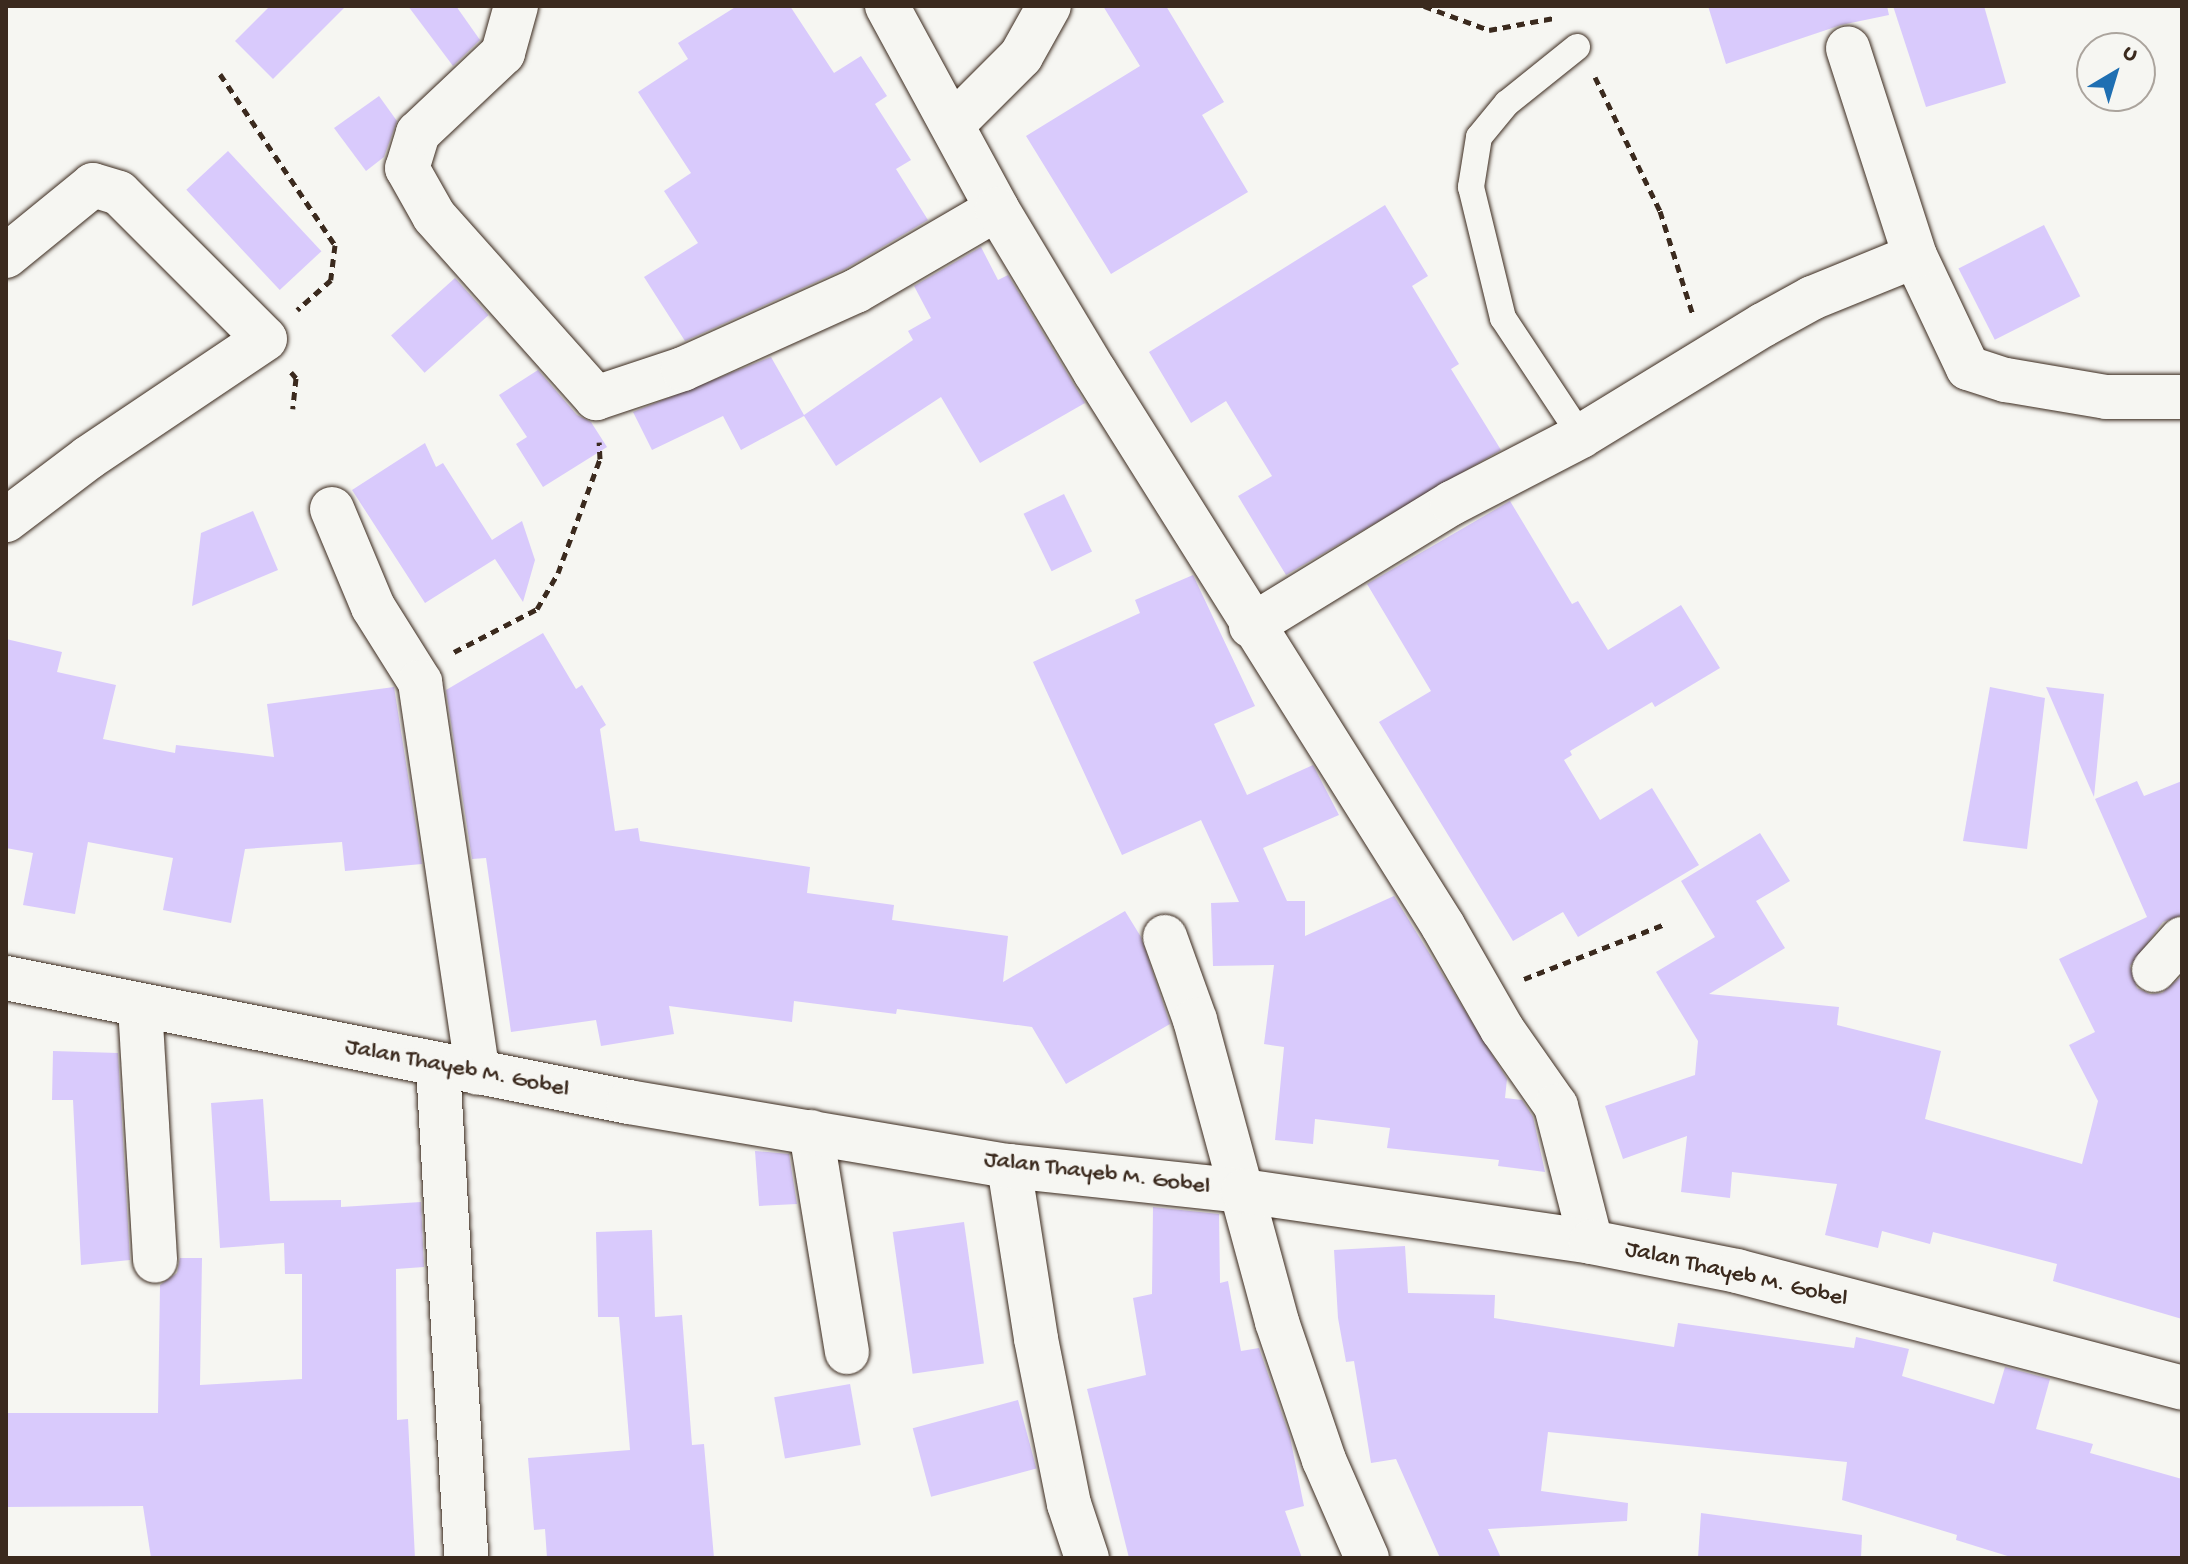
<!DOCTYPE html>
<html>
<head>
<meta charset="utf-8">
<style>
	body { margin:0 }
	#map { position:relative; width:2188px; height:1564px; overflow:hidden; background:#f6f6f2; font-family:"Gochi Hand",sans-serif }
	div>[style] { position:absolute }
	.building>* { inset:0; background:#d9cafc; transform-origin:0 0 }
	.path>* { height:5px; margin-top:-2.5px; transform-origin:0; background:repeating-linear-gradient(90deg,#3b2a1e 0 8px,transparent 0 14px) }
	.roads { filter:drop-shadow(0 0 2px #3b2a1e) drop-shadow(0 0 2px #3b2a1e) }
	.service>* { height:26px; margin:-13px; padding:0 13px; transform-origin:13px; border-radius:13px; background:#f6f6f2 }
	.minor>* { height:44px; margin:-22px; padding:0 22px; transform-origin:22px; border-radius:22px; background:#f6f6f2 }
	.primary>* { height:44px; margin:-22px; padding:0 22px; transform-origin:22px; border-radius:22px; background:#f6f6f2 }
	span { translate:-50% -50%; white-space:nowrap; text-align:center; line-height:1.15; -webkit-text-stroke:7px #f6f6f2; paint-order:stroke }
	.street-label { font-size:24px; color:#3b2a1e }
	.frame { position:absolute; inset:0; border:8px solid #3b2a1e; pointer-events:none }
	.north { position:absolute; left:2076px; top:32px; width:80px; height:80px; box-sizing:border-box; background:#f6f6f2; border:2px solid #aba49d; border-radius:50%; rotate:38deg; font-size:22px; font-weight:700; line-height:32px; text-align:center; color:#3b2a1e }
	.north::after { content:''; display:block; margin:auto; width:28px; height:36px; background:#1f6fb2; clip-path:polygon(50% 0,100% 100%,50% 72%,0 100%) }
</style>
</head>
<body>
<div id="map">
	<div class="building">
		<i style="clip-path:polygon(270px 6px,346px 6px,273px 79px,235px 41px)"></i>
		<i style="clip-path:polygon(408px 6px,456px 6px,480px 40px,453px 66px)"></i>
		<i style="clip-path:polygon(737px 6px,790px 6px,834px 73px,861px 56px,887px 96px,875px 104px,911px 160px,896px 169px,928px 220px,845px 269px,685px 341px,644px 277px,698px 243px,664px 191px,691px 173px,638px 92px,688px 59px,678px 43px)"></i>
		<i style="clip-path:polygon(1103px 6px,1166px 6px,1224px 102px,1202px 115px,1248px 192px,1111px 274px,1026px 136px,1140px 66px)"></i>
		<i style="clip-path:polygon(1708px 6px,1887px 6px,1889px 15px,1841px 25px,1726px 64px)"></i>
		<i style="clip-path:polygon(1893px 6px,1984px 6px,2006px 83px,1926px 107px)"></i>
		<i style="clip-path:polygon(379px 96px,397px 121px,384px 157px,366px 171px,334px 128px)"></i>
		<i style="left:228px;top:151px;width:137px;height:57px;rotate:47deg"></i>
		<i style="clip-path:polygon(1385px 205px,1428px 276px,1412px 286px,1459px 364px,1451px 369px,1501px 450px,1286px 575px,1238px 496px,1272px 476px,1226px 401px,1191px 423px,1149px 352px)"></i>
		<i style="left:2044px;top:225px;width:80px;height:96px;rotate:63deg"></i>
		<i style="clip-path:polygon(981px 247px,998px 280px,1008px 275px,1085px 403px,980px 463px,941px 397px,836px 466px,804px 416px,741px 450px,723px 416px,652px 450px,633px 412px,771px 357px,804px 415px,913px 340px,908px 331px,931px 318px,914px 286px)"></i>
		<i style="left:455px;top:278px;width:50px;height:86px;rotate:48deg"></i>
		<i style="clip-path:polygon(538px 370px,577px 415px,591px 422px,607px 447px,543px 487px,516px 444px,527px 437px,499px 395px)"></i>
		<i style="clip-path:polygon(425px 443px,436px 467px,443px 463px,492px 540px,522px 521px,535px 560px,523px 602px,495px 559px,425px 603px,352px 490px)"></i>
		<i style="left:1064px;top:494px;width:64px;height:45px;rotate:64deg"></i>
		<i style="clip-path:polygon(1510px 501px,1572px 604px,1578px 601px,1608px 650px,1681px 605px,1720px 668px,1655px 707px,1652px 702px,1570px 751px,1572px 755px,1564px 760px,1600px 820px,1652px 788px,1699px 865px,1578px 937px,1563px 912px,1513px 941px,1379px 722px,1431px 691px,1367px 584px)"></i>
		<i style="clip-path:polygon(253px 511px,278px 570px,192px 606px,201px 533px)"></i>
		<i style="clip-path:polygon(1193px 575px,1255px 706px,1214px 724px,1247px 795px,1313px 765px,1339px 815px,1263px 848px,1287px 901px,1305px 901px,1305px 936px,1394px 896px,1507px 1079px,1505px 1098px,1522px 1100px,1533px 1117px,1545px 1172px,1498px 1166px,1499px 1160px,1387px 1148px,1390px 1128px,1315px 1119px,1313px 1144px,1275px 1140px,1284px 1047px,1264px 1044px,1274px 965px,1213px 966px,1211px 903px,1239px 902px,1201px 820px,1122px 855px,1033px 662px,1140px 613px,1135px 600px)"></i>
		<i style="clip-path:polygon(543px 633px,576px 689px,582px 685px,606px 725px,600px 729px,615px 831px,638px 828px,640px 841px,810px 867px,807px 893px,894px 905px,892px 920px,1008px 936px,1003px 982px,1125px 911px,1141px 937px,1170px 1024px,1066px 1084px,1032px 1027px,897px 1009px,896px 1014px,794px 1001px,792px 1022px,669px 1006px,674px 1034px,601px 1046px,596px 1020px,511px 1032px,486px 858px,472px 859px,446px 690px)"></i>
		<i style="clip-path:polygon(6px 639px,62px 652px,57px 672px,116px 685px,103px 739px,175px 753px,176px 745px,274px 757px,267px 704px,394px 687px,422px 864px,345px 871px,342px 842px,245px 849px,231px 923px,163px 910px,173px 858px,88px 842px,75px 914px,23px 905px,33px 853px,6px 848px)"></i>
		<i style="clip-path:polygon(1990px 687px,2045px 698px,2027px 849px,1963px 841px)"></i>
		<i style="clip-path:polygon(2046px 687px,2104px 694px,2094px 797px)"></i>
		<i style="clip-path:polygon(2137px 781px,2144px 796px,2182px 781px,2182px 915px,2163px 922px,2130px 966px,2137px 988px,2150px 994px,2162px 993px,2182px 976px,2182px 1319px,2053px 1281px,2057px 1264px,1933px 1232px,1930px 1244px,1882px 1231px,1878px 1248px,1825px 1235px,1837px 1184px,1732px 1172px,1730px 1198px,1681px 1192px,1687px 1136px,1623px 1159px,1605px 1106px,1695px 1075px,1698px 1041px,1656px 972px,1715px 937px,1681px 881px,1760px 833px,1790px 881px,1756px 901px,1785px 948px,1709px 994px,1839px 1007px,1837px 1025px,1941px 1051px,1925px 1119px,2082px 1164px,2098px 1101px,2069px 1045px,2095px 1032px,2059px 959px,2147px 917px,2095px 799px)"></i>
		<i style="clip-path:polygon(53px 1051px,118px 1053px,130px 1260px,81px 1265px,73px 1100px,52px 1100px)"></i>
		<i style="clip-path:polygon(263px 1099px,270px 1201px,341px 1200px,341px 1207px,421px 1202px,424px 1267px,396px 1269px,397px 1420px,408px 1419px,415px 1558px,151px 1558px,143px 1506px,6px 1507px,6px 1413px,158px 1413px,160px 1285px,177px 1273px,180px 1258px,202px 1258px,200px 1385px,302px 1379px,302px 1274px,285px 1274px,284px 1243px,220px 1248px,211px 1103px)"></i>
		<i style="clip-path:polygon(755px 1151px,789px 1154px,797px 1204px,759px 1206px)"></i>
		<i style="clip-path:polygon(1153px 1207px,1219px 1214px,1220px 1283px,1228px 1281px,1241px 1351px,1259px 1348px,1290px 1437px,1304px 1506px,1285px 1511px,1302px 1558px,1129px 1558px,1087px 1389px,1146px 1375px,1133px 1298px,1152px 1294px)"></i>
		<i style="left:964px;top:1222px;width:143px;height:72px;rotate:82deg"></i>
		<i style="clip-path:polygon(652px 1230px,655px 1317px,682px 1315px,692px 1445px,704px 1444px,714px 1558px,547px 1558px,545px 1529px,534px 1530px,528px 1458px,630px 1450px,619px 1317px,598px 1317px,596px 1232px)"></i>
		<i style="clip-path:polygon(1405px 1246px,1408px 1293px,1495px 1295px,1494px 1318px,1674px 1347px,1678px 1323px,1854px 1348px,1856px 1337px,1909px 1349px,1902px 1376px,1994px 1404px,2005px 1367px,2050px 1379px,2036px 1429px,2093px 1444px,2090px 1453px,2182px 1479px,2182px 1558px,2014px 1558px,1956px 1540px,1957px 1535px,1842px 1500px,1847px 1462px,1548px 1432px,1541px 1491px,1628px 1503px,1627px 1521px,1488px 1529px,1501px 1558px,1440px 1558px,1396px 1459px,1371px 1463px,1354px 1361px,1346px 1362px,1338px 1318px,1334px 1250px)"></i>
		<i style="left:850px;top:1384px;width:62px;height:77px;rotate:80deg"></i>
		<i style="left:1018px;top:1400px;width:71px;height:109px;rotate:75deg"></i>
		<i style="clip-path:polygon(1701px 1513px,1862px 1535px,1861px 1558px,1698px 1558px)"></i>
	</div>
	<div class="path">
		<i style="left:1424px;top:6px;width:69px;rotate:20.3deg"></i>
		<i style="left:1489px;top:30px;width:66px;rotate:-10.5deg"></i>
		<i style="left:220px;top:74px;width:206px;rotate:56.1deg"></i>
		<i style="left:335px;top:245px;width:35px;rotate:97deg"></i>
		<i style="left:331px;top:280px;width:45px;rotate:138.6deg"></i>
		<i style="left:1595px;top:77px;width:149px;rotate:64.1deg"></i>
		<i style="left:1660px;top:211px;width:109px;rotate:72.4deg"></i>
		<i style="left:291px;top:372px;width:8px;rotate:50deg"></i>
		<i style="left:296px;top:378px;width:31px;rotate:96deg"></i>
		<i style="left:454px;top:652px;width:93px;rotate:-27.4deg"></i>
		<i style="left:537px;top:609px;width:42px;rotate:-59.7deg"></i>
		<i style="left:558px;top:573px;width:121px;rotate:-69.8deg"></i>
		<i style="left:600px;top:459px;width:17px;rotate:-93deg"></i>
		<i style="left:1524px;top:979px;width:151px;rotate:-21.3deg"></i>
	</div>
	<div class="roads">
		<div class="service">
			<i style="left:1577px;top:47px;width:90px;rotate:141.3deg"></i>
			<i style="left:1507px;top:103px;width:44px;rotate:129.5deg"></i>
			<i style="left:1479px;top:137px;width:51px;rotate:99.1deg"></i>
			<i style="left:1471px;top:187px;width:135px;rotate:76.3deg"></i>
			<i style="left:1503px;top:318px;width:141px;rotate:56.5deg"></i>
		</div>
		<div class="minor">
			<i style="left:516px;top:6px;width:49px;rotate:105.5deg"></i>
			<i style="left:503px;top:53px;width:117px;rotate:136.7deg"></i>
			<i style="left:418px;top:133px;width:37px;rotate:107deg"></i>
			<i style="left:407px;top:168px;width:55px;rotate:60.6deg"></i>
			<i style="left:434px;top:216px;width:244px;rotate:48.3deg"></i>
			<i style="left:596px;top:398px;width:92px;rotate:-18.4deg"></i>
			<i style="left:683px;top:369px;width:190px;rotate:-24.3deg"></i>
			<i style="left:856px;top:291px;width:163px;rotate:-30.2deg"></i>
			<i style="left:887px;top:6px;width:231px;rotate:61.5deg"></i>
			<i style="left:997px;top:209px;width:190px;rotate:59deg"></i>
			<i style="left:1095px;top:372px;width:654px;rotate:57.86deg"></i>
			<i style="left:1443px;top:926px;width:119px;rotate:60.2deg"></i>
			<i style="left:1502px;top:1029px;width:94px;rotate:55deg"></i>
			<i style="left:1556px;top:1106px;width:140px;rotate:75.6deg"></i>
			<i style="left:954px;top:123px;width:95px;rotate:-45deg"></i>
			<i style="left:1021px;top:56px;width:57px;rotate:-60.8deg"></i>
			<i style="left:6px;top:256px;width:112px;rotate:-39.2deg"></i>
			<i style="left:93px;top:185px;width:27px;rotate:17deg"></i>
			<i style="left:119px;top:193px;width:206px;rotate:45deg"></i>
			<i style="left:265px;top:339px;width:213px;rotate:146.1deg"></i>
			<i style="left:88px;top:458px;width:103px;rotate:142.9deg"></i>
			<i style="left:1915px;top:256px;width:124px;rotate:64.7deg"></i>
			<i style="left:1968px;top:368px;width:40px;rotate:18deg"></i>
			<i style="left:2006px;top:380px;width:101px;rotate:9.6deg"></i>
			<i style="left:2106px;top:397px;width:76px"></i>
			<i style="left:332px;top:509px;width:106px;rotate:67.3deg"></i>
			<i style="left:373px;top:607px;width:89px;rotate:57.9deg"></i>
			<i style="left:420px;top:682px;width:395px;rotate:81.6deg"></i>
			<i style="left:1251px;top:626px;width:236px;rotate:-31.5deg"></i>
			<i style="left:1452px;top:503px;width:145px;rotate:-27.4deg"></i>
			<i style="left:1581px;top:436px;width:213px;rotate:-31.4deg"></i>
			<i style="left:1763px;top:325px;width:56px;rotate:-28.9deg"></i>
			<i style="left:1812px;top:298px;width:111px;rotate:-22.2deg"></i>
			<i style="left:1915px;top:256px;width:218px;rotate:-107.9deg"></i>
			<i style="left:1165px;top:937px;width:88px;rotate:70.1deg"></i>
			<i style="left:1195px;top:1020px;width:313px;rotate:74.8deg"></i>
			<i style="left:1277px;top:1322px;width:146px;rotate:71.2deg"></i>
			<i style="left:1324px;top:1460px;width:107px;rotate:66.3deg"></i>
			<i style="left:2154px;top:970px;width:42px;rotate:-47.9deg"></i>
			<i style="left:140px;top:1006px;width:255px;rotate:86.6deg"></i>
			<i style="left:438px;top:1066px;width:493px;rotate:86.7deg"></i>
			<i style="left:811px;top:1132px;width:223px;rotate:80.7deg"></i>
			<i style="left:1009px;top:1166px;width:175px;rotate:81.1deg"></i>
			<i style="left:1036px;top:1339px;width:168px;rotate:78.7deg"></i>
			<i style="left:1069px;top:1504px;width:57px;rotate:71.6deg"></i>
		</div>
		<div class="primary">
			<i style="left:6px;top:978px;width:635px;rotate:11.26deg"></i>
			<i style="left:629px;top:1102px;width:385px;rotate:9.6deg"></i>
			<i style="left:1009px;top:1166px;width:235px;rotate:6.1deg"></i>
			<i style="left:1243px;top:1191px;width:352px;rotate:8.3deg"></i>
			<i style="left:1591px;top:1242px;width:149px;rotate:11.2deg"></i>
			<i style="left:1737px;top:1271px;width:460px;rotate:14.7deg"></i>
		</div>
	</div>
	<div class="street-label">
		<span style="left:457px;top:1069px;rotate:11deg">Jalan Thayeb M. Gobel</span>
		<span style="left:1097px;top:1174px;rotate:7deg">Jalan Thayeb M. Gobel</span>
		<span style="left:1736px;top:1275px;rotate:13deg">Jalan Thayeb M. Gobel</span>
	</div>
	<div class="frame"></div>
	<div class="north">U</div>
</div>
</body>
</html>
